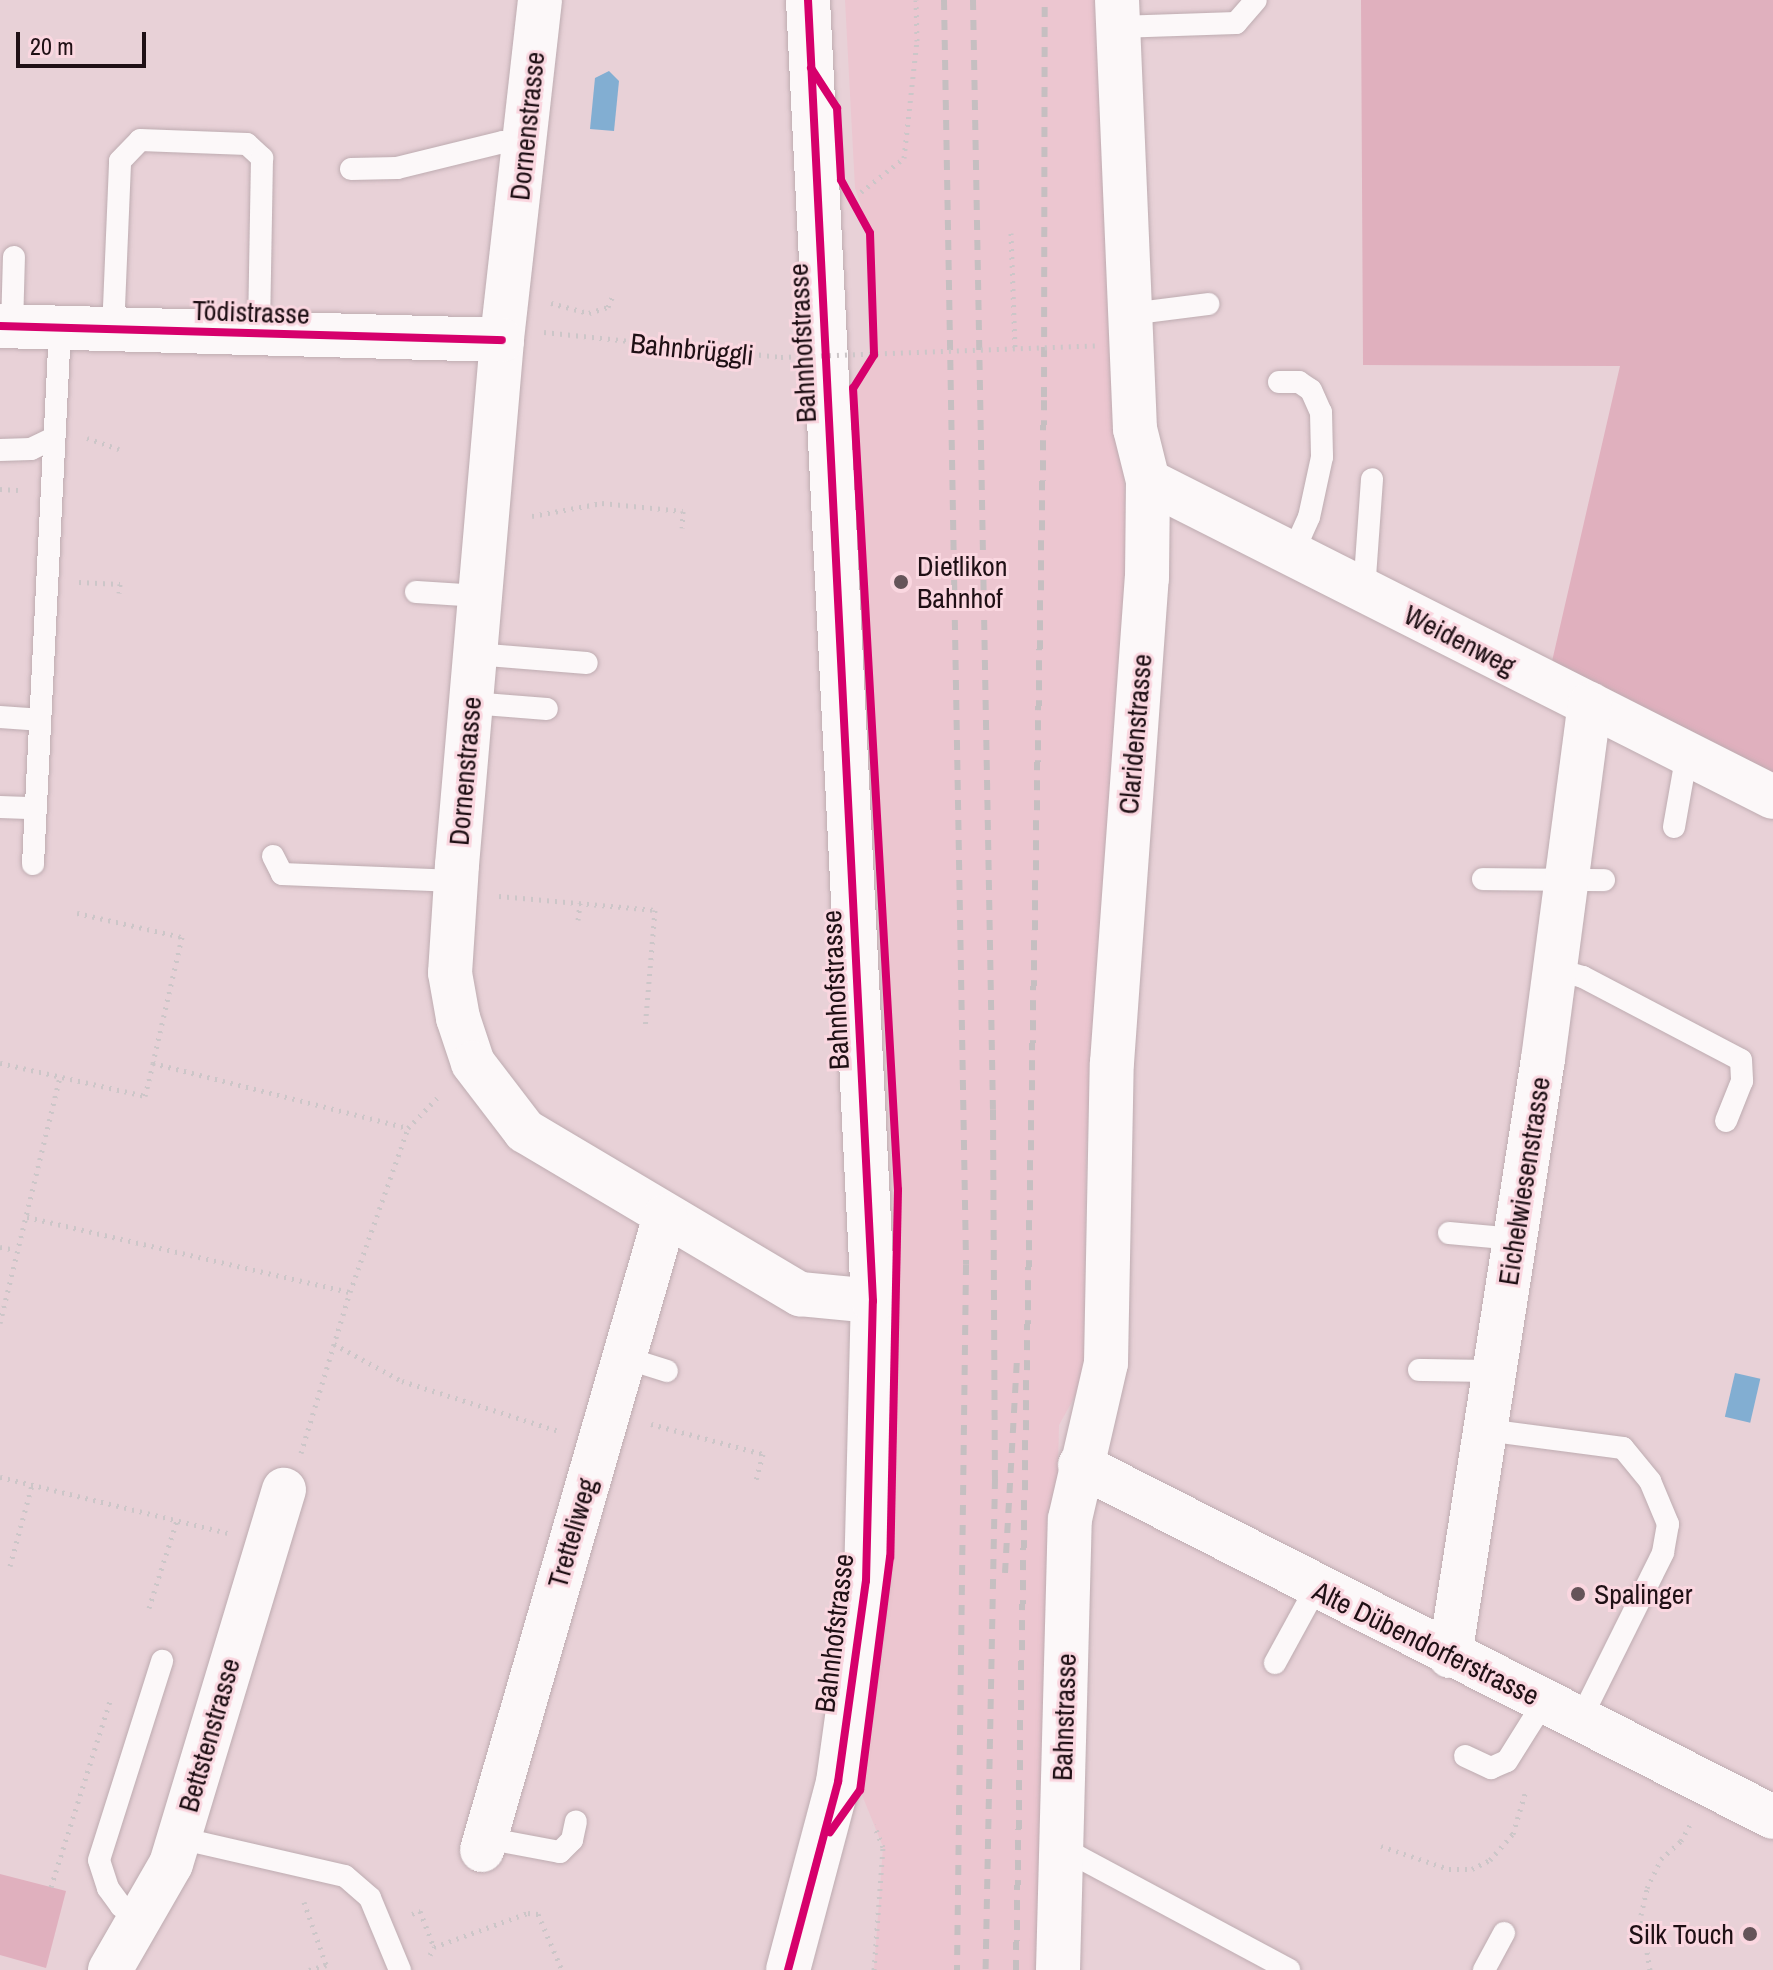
<!DOCTYPE html>
<html>
<head>
<meta charset="utf-8">
<style>
	body { margin:0 }
	#map { position:relative; width:1773px; height:1970px; overflow:hidden; background:#e8d1d7; font-family:"Archivo Narrow",sans-serif }
	div>[style] { position:absolute }
	.built>* { inset:0; background:#ecc6d0 }
	.green>* { inset:0; background:#e0b0be }
	.water>* { inset:0; background:#82aed2; transform-origin:0 0 }
	.path>* { height:5px; margin-top:-2.5px; transform-origin:0; background:repeating-linear-gradient(90deg,#ccc6c8 0 2px,transparent 0 8px) }
	.roads { filter:drop-shadow(0 0 2px #beacb1) drop-shadow(0 0 2px #beacb1) }
	.lane>* { height:22px; margin:-11px; padding:0 11px; transform-origin:11px; border-radius:11px; background:#fcf8f9 }
	.street>* { height:44px; margin:-22px; padding:0 22px; transform-origin:22px; border-radius:22px; background:#fcf8f9 }
	.secondary>* { height:44px; margin:-22px; padding:0 22px; transform-origin:22px; border-radius:22px; background:#fcf8f9 }
	.rail>* { height:6px; margin-top:-3px; transform-origin:0; background:repeating-linear-gradient(90deg,#c6bfc1 0 10px,transparent 0 20px) }
	.path-bridge>* { height:5px; margin-top:-2.5px; transform-origin:0; background:repeating-linear-gradient(90deg,#ccc6c8 0 2px,transparent 0 8px) }
	.cycleway>* { height:8px; margin:-4px; padding:0 4px; transform-origin:4px; border-radius:4px; background:#d6006c }
	.dots>* { width:22px; height:22px; translate:-50% -50%; box-sizing:border-box; border:4px solid #fad7e0; border-radius:50% }
	span { translate:-50% -50%; white-space:nowrap; text-align:center; line-height:1.15; -webkit-text-stroke:6px #fad7e0; paint-order:stroke }
	.street-label { font-size:28px; color:#1f1015 }
	.poi-label { font-size:28px; color:#1f1015 }
	.left { translate:0 -50%; text-align:left }
	.right { translate:-100% -50%; text-align:right }
	.scale { position:absolute; left:16px; top:32px; width:130px; height:36px; box-sizing:border-box; border:4px solid #1f1015; border-top:0; padding-left:10px; font-size:24px; line-height:28px; white-space:nowrap; color:#1f1015; -webkit-text-stroke:6px #fad7e0; paint-order:stroke }
</style>
</head>
<body>
<div id="map">
	<div class="built">
		<i style="clip-path:polygon(845px 0,1105px 0,1127px 552px,1086px 1150px,1084px 1380px,1059px 1425px,1046px 1970px,874px 1970px,883px 1847px,860px 1790px,890px 1557px,898px 1190px,853px 388px,874px 355px,870px 233px,855px 188px)"></i>
	</div>
	<div class="green">
		<i style="clip-path:polygon(1361px 0,1773px 0,1773px 797px,1547px 683px,1620px 366px,1363px 365px)"></i>
		<i style="clip-path:polygon(0 1874px,66px 1891px,46px 1968px,0 1955px)"></i>
	</div>
	<div class="water">
		<i style="clip-path:polygon(609px 71px,619px 81px,614px 131px,590px 129px,595px 78px)"></i>
		<i style="left:1735px;top:1373px;width:26px;height:45px;rotate:13deg"></i>
	</div>
	<div class="path">
		<i style="left:861px;top:192px;width:55px;rotate:-38.3deg"></i>
		<i style="left:904px;top:158px;width:118px;rotate:-83.7deg"></i>
		<i style="left:917px;top:41px;width:41px;rotate:-91.4deg"></i>
		<i style="left:1011px;top:233px;width:115px;rotate:88deg"></i>
		<i style="left:551px;top:303px;width:39px;rotate:15deg"></i>
		<i style="left:589px;top:313px;width:20px;rotate:-18deg"></i>
		<i style="left:608px;top:307px;width:15px;rotate:-67deg"></i>
		<i style="left:544px;top:332px;width:238px;rotate:6deg"></i>
		<i style="left:87px;top:438px;width:34px;rotate:19deg"></i>
		<i style="left:0;top:489px;width:18px;rotate:3deg"></i>
		<i style="left:532px;top:516px;width:71px;rotate:-10.5deg"></i>
		<i style="left:602px;top:503px;width:81px;rotate:5.6deg"></i>
		<i style="left:683px;top:511px;width:17px;rotate:93deg"></i>
		<i style="left:79px;top:582px;width:41px;rotate:2.8deg"></i>
		<i style="left:120px;top:584px;width:9px;rotate:96deg"></i>
		<i style="left:499px;top:896px;width:157px;rotate:5.1deg"></i>
		<i style="left:655px;top:910px;width:119px;rotate:94.8deg"></i>
		<i style="left:77px;top:913px;width:108px;rotate:12.9deg"></i>
		<i style="left:182px;top:937px;width:129px;rotate:103deg"></i>
		<i style="left:578px;top:920px;width:17px;rotate:-83deg"></i>
		<i style="left:0;top:1063px;width:149px;rotate:12.8deg"></i>
		<i style="left:145px;top:1096px;width:34px;rotate:-76deg"></i>
		<i style="left:153px;top:1063px;width:263px;rotate:14.3deg"></i>
		<i style="left:27px;top:1217px;width:332px;rotate:13.1deg"></i>
		<i style="left:0;top:1247px;width:16px;rotate:11deg"></i>
		<i style="left:0;top:1323px;width:253px;rotate:-76.3deg"></i>
		<i style="left:334px;top:1344px;width:77px;rotate:28.6deg"></i>
		<i style="left:402px;top:1381px;width:165px;rotate:17.7deg"></i>
		<i style="left:651px;top:1424px;width:116px;rotate:15deg"></i>
		<i style="left:763px;top:1454px;width:28px;rotate:105deg"></i>
		<i style="left:301px;top:1453px;width:168px;rotate:-73.1deg"></i>
		<i style="left:350px;top:1292px;width:174px;rotate:-70.5deg"></i>
		<i style="left:408px;top:1128px;width:47px;rotate:-45.9deg"></i>
		<i style="left:0;top:1477px;width:235px;rotate:13.8deg"></i>
		<i style="left:10px;top:1566px;width:84px;rotate:-74.8deg"></i>
		<i style="left:149px;top:1608px;width:92px;rotate:-72.3deg"></i>
		<i style="left:1381px;top:1846px;width:72px;rotate:18.7deg"></i>
		<i style="left:1449px;top:1869px;width:23px"></i>
		<i style="left:1472px;top:1869px;width:20px;rotate:-27deg"></i>
		<i style="left:1490px;top:1860px;width:35px;rotate:-49deg"></i>
		<i style="left:1513px;top:1834px;width:46px;rotate:-73.5deg"></i>
		<i style="left:51px;top:1887px;width:198px;rotate:-72.4deg"></i>
		<i style="left:304px;top:1902px;width:72px;rotate:70.6deg"></i>
		<i style="left:412px;top:1914px;width:9px;rotate:-21deg"></i>
		<i style="left:420px;top:1911px;width:39px;rotate:69deg"></i>
		<i style="left:430px;top:1955px;width:9px;rotate:-63deg"></i>
		<i style="left:434px;top:1947px;width:100px;rotate:-19.9deg"></i>
		<i style="left:528px;top:1913px;width:10px;rotate:6deg"></i>
		<i style="left:538px;top:1914px;width:61px;rotate:66.8deg"></i>
		<i style="left:309px;top:1970px;width:18px;rotate:-16deg"></i>
		<i style="left:874px;top:1970px;width:123px;rotate:-85.8deg"></i>
		<i style="left:883px;top:1847px;width:24px;rotate:-112deg"></i>
		<i style="left:1650px;top:1970px;width:56px;rotate:-99.3deg"></i>
		<i style="left:1641px;top:1915px;width:28px;rotate:-77deg"></i>
		<i style="left:1647px;top:1888px;width:32px;rotate:-64deg"></i>
		<i style="left:1661px;top:1859px;width:27px;rotate:-42deg"></i>
		<i style="left:1681px;top:1841px;width:21px;rotate:-61deg"></i>
	</div>
	<div class="roads">
		<div class="lane">
			<i style="left:1118px;top:27px;width:118px;rotate:-1.9deg"></i>
			<i style="left:1236px;top:23px;width:30px;rotate:-49deg"></i>
			<i style="left:351px;top:169px;width:46px;rotate:-1.2deg"></i>
			<i style="left:397px;top:168px;width:109px;rotate:-13.8deg"></i>
			<i style="left:503px;top:142px;width:22px;rotate:3deg"></i>
			<i style="left:1130px;top:314px;width:79px;rotate:-7.3deg"></i>
			<i style="left:12px;top:327px;width:70px;rotate:-88.4deg"></i>
			<i style="left:113px;top:331px;width:170px;rotate:-87.6deg"></i>
			<i style="left:120px;top:161px;width:29px;rotate:-46deg"></i>
			<i style="left:140px;top:140px;width:107px;rotate:2.1deg"></i>
			<i style="left:247px;top:144px;width:21px;rotate:43deg"></i>
			<i style="left:262px;top:158px;width:177px;rotate:91deg"></i>
			<i style="left:1279px;top:382px;width:20px"></i>
			<i style="left:1299px;top:382px;width:14px;rotate:34deg"></i>
			<i style="left:1311px;top:390px;width:24px;rotate:66deg"></i>
			<i style="left:1321px;top:412px;width:45px;rotate:88.7deg"></i>
			<i style="left:1322px;top:457px;width:61px;rotate:102.2deg"></i>
			<i style="left:1309px;top:517px;width:42px;rotate:114.1deg"></i>
			<i style="left:0;top:450px;width:31px;rotate:-2deg"></i>
			<i style="left:31px;top:449px;width:25px;rotate:-26deg"></i>
			<i style="left:1364px;top:591px;width:112px;rotate:-85.9deg"></i>
			<i style="left:416px;top:592px;width:64px;rotate:3.6deg"></i>
			<i style="left:475px;top:654px;width:112px;rotate:4.6deg"></i>
			<i style="left:471px;top:703px;width:76px;rotate:4.5deg"></i>
			<i style="left:0;top:717px;width:39px;rotate:4deg"></i>
			<i style="left:0;top:807px;width:35px;rotate:2deg"></i>
			<i style="left:1674px;top:827px;width:75px;rotate:-80deg"></i>
			<i style="left:273px;top:856px;width:20px;rotate:63deg"></i>
			<i style="left:282px;top:874px;width:174px;rotate:2.3deg"></i>
			<i style="left:33px;top:864px;width:536px;rotate:-87.11deg"></i>
			<i style="left:1483px;top:879px;width:121px;rotate:0.5deg"></i>
			<i style="left:1555px;top:969px;width:29px;rotate:16deg"></i>
			<i style="left:1583px;top:977px;width:178px;rotate:27.7deg"></i>
			<i style="left:1741px;top:1060px;width:21px;rotate:87deg"></i>
			<i style="left:1742px;top:1081px;width:43px;rotate:111.8deg"></i>
			<i style="left:1449px;top:1233px;width:66px;rotate:5.2deg"></i>
			<i style="left:623px;top:1357px;width:46px;rotate:17.7deg"></i>
			<i style="left:1419px;top:1370px;width:76px;rotate:0.8deg"></i>
			<i style="left:1486px;top:1430px;width:138px;rotate:7.5deg"></i>
			<i style="left:1623px;top:1448px;width:43px;rotate:50.7deg"></i>
			<i style="left:1650px;top:1481px;width:47px;rotate:67.3deg"></i>
			<i style="left:1668px;top:1524px;width:29px;rotate:100deg"></i>
			<i style="left:1663px;top:1553px;width:186px;rotate:116.4deg"></i>
			<i style="left:1275px;top:1663px;width:85px;rotate:-61.3deg"></i>
			<i style="left:1465px;top:1756px;width:29px;rotate:25deg"></i>
			<i style="left:1491px;top:1768px;width:17px;rotate:-24deg"></i>
			<i style="left:1507px;top:1761px;width:70px;rotate:-57.9deg"></i>
			<i style="left:179px;top:1838px;width:170px;rotate:12.9deg"></i>
			<i style="left:345px;top:1876px;width:33px;rotate:41deg"></i>
			<i style="left:370px;top:1898px;width:78px;rotate:67.4deg"></i>
			<i style="left:485px;top:1838px;width:76px;rotate:10.6deg"></i>
			<i style="left:560px;top:1852px;width:17px;rotate:-45deg"></i>
			<i style="left:572px;top:1840px;width:19px;rotate:-78deg"></i>
			<i style="left:1060px;top:1847px;width:260px;rotate:28.2deg"></i>
			<i style="left:141px;top:1919px;width:24px;rotate:-147deg"></i>
			<i style="left:121px;top:1906px;width:22px;rotate:-126deg"></i>
			<i style="left:108px;top:1888px;width:29px;rotate:-108deg"></i>
			<i style="left:99px;top:1860px;width:209px;rotate:-72.4deg"></i>
			<i style="left:1484px;top:1970px;width:42px;rotate:-61.6deg"></i>
		</div>
		<div class="street">
			<i style="left:540px;top:0;width:342px;rotate:96.4deg"></i>
			<i style="left:502px;top:340px;width:527px;rotate:94.9deg"></i>
			<i style="left:457px;top:865px;width:108px;rotate:93.7deg"></i>
			<i style="left:450px;top:973px;width:46px;rotate:79.9deg"></i>
			<i style="left:458px;top:1018px;width:47px;rotate:71.6deg"></i>
			<i style="left:473px;top:1063px;width:86px;rotate:52.6deg"></i>
			<i style="left:525px;top:1131px;width:320px;rotate:30.7deg"></i>
			<i style="left:800px;top:1294px;width:73px;rotate:5.5deg"></i>
			<i style="left:0;top:326px;width:502px;rotate:1.6deg"></i>
			<i style="left:1148px;top:481px;width:700px;rotate:26.82deg"></i>
			<i style="left:1080px;top:1465px;width:777px;rotate:26.93deg"></i>
			<i style="left:1450px;top:1656px;width:604px;rotate:-81.15deg"></i>
			<i style="left:1543px;top:1059px;width:358px;rotate:-82.5deg"></i>
			<i style="left:482px;top:1850px;width:660px;rotate:-73.9deg"></i>
			<i style="left:110px;top:1970px;width:122px;rotate:-60.1deg"></i>
			<i style="left:171px;top:1864px;width:391px;rotate:-73.2deg"></i>
			<i style="left:1058px;top:1970px;width:451px;rotate:-88.5deg"></i>
			<i style="left:1070px;top:1519px;width:160px;rotate:-77deg"></i>
			<i style="left:1106px;top:1363px;width:300px;rotate:-88.9deg"></i>
			<i style="left:1112px;top:1063px;width:486px;rotate:-85.9deg"></i>
			<i style="left:1147px;top:578px;width:97px;rotate:-89.4deg"></i>
			<i style="left:1148px;top:481px;width:54px;rotate:-104deg"></i>
			<i style="left:1135px;top:429px;width:429px;rotate:-92.4deg"></i>
		</div>
		<div class="secondary">
			<i style="left:788px;top:1970px;width:195px;rotate:-75.1deg"></i>
			<i style="left:838px;top:1782px;width:203px;rotate:-82.1deg"></i>
			<i style="left:866px;top:1581px;width:280px;rotate:-88.6deg"></i>
			<i style="left:873px;top:1301px;width:1303px;rotate:-92.86deg"></i>
		</div>
	</div>
	<div class="rail">
		<i style="left:944px;top:0;width:1265px;rotate:89deg"></i>
		<i style="left:966px;top:1265px;width:705px;rotate:90.73deg"></i>
		<i style="left:973px;top:0;width:1110px;rotate:88.97deg"></i>
		<i style="left:993px;top:1110px;width:369px;rotate:89.7deg"></i>
		<i style="left:995px;top:1479px;width:491px;rotate:91.1deg"></i>
		<i style="left:1005px;top:1573px;width:216px;rotate:-86.8deg"></i>
		<i style="left:1016px;top:1970px;width:1573px;rotate:-88.98deg"></i>
		<i style="left:1044px;top:397px;width:397px;rotate:-89.9deg"></i>
	</div>
	<div class="path-bridge">
		<i style="left:781px;top:357px;width:320px;rotate:-2.1deg"></i>
	</div>
	<div class="cycleway">
		<i style="left:811px;top:68px;width:48px;rotate:57deg"></i>
		<i style="left:837px;top:108px;width:72px;rotate:86.8deg"></i>
		<i style="left:841px;top:180px;width:60px;rotate:61.3deg"></i>
		<i style="left:870px;top:233px;width:122px;rotate:88.1deg"></i>
		<i style="left:874px;top:355px;width:39px;rotate:122deg"></i>
		<i style="left:853px;top:388px;width:803px;rotate:86.79deg"></i>
		<i style="left:898px;top:1190px;width:367px;rotate:91.2deg"></i>
		<i style="left:890px;top:1557px;width:235px;rotate:97.3deg"></i>
		<i style="left:860px;top:1790px;width:52px;rotate:125.5deg"></i>
		<i style="left:0;top:326px;width:502px;rotate:1.6deg"></i>
		<i style="left:788px;top:1970px;width:195px;rotate:-75.1deg"></i>
		<i style="left:838px;top:1782px;width:203px;rotate:-82.1deg"></i>
		<i style="left:866px;top:1581px;width:280px;rotate:-88.6deg"></i>
		<i style="left:873px;top:1301px;width:1303px;rotate:-92.86deg"></i>
	</div>
	<div class="dots">
		<i style="left:901px;top:582px;background:#655459"></i>
		<i style="left:1578px;top:1594px;background:#655459"></i>
		<i style="left:1750px;top:1934px;background:#655459"></i>
	</div>
	<div class="street-label">
		<span style="left:527px;top:126px;rotate:-84deg">Dornenstrasse</span>
		<span style="left:251px;top:312px;rotate:2deg">Tödistrasse</span>
		<span style="left:802px;top:343px;rotate:-93deg">Bahnhofstrasse</span>
		<span style="left:692px;top:349px;rotate:6deg">Bahnbrüggli</span>
		<span style="left:1460px;top:640px;rotate:27deg">Weidenweg</span>
		<span style="left:1135px;top:734px;rotate:-85deg">Claridenstrasse</span>
		<span style="left:465px;top:771px;rotate:-85deg">Dornenstrasse</span>
		<span style="left:835px;top:990px;rotate:-93deg">Bahnhofstrasse</span>
		<span style="left:1524px;top:1181px;rotate:-81deg">Eichelwiesenstrasse</span>
		<span style="left:572px;top:1533px;rotate:-74deg">Tretteliweg</span>
		<span style="left:834px;top:1633px;rotate:-83deg">Bahnhofstrasse</span>
		<span style="left:1426px;top:1643px;rotate:26deg">Alte Dübendorferstrasse</span>
		<span style="left:1064px;top:1717px;rotate:-88deg">Bahnstrasse</span>
		<span style="left:209px;top:1735px;rotate:-74deg">Bettstenstrasse</span>
	</div>
	<div class="poi-label">
		<span class="left" style="left:917px;top:582px">Dietlikon<br>Bahnhof</span>
		<span class="left" style="left:1594px;top:1594px">Spalinger</span>
		<span class="right" style="left:1734px;top:1934px">Silk Touch</span>
	</div>
	<div class="scale">20 m</div>
</div>
</body>
</html>
